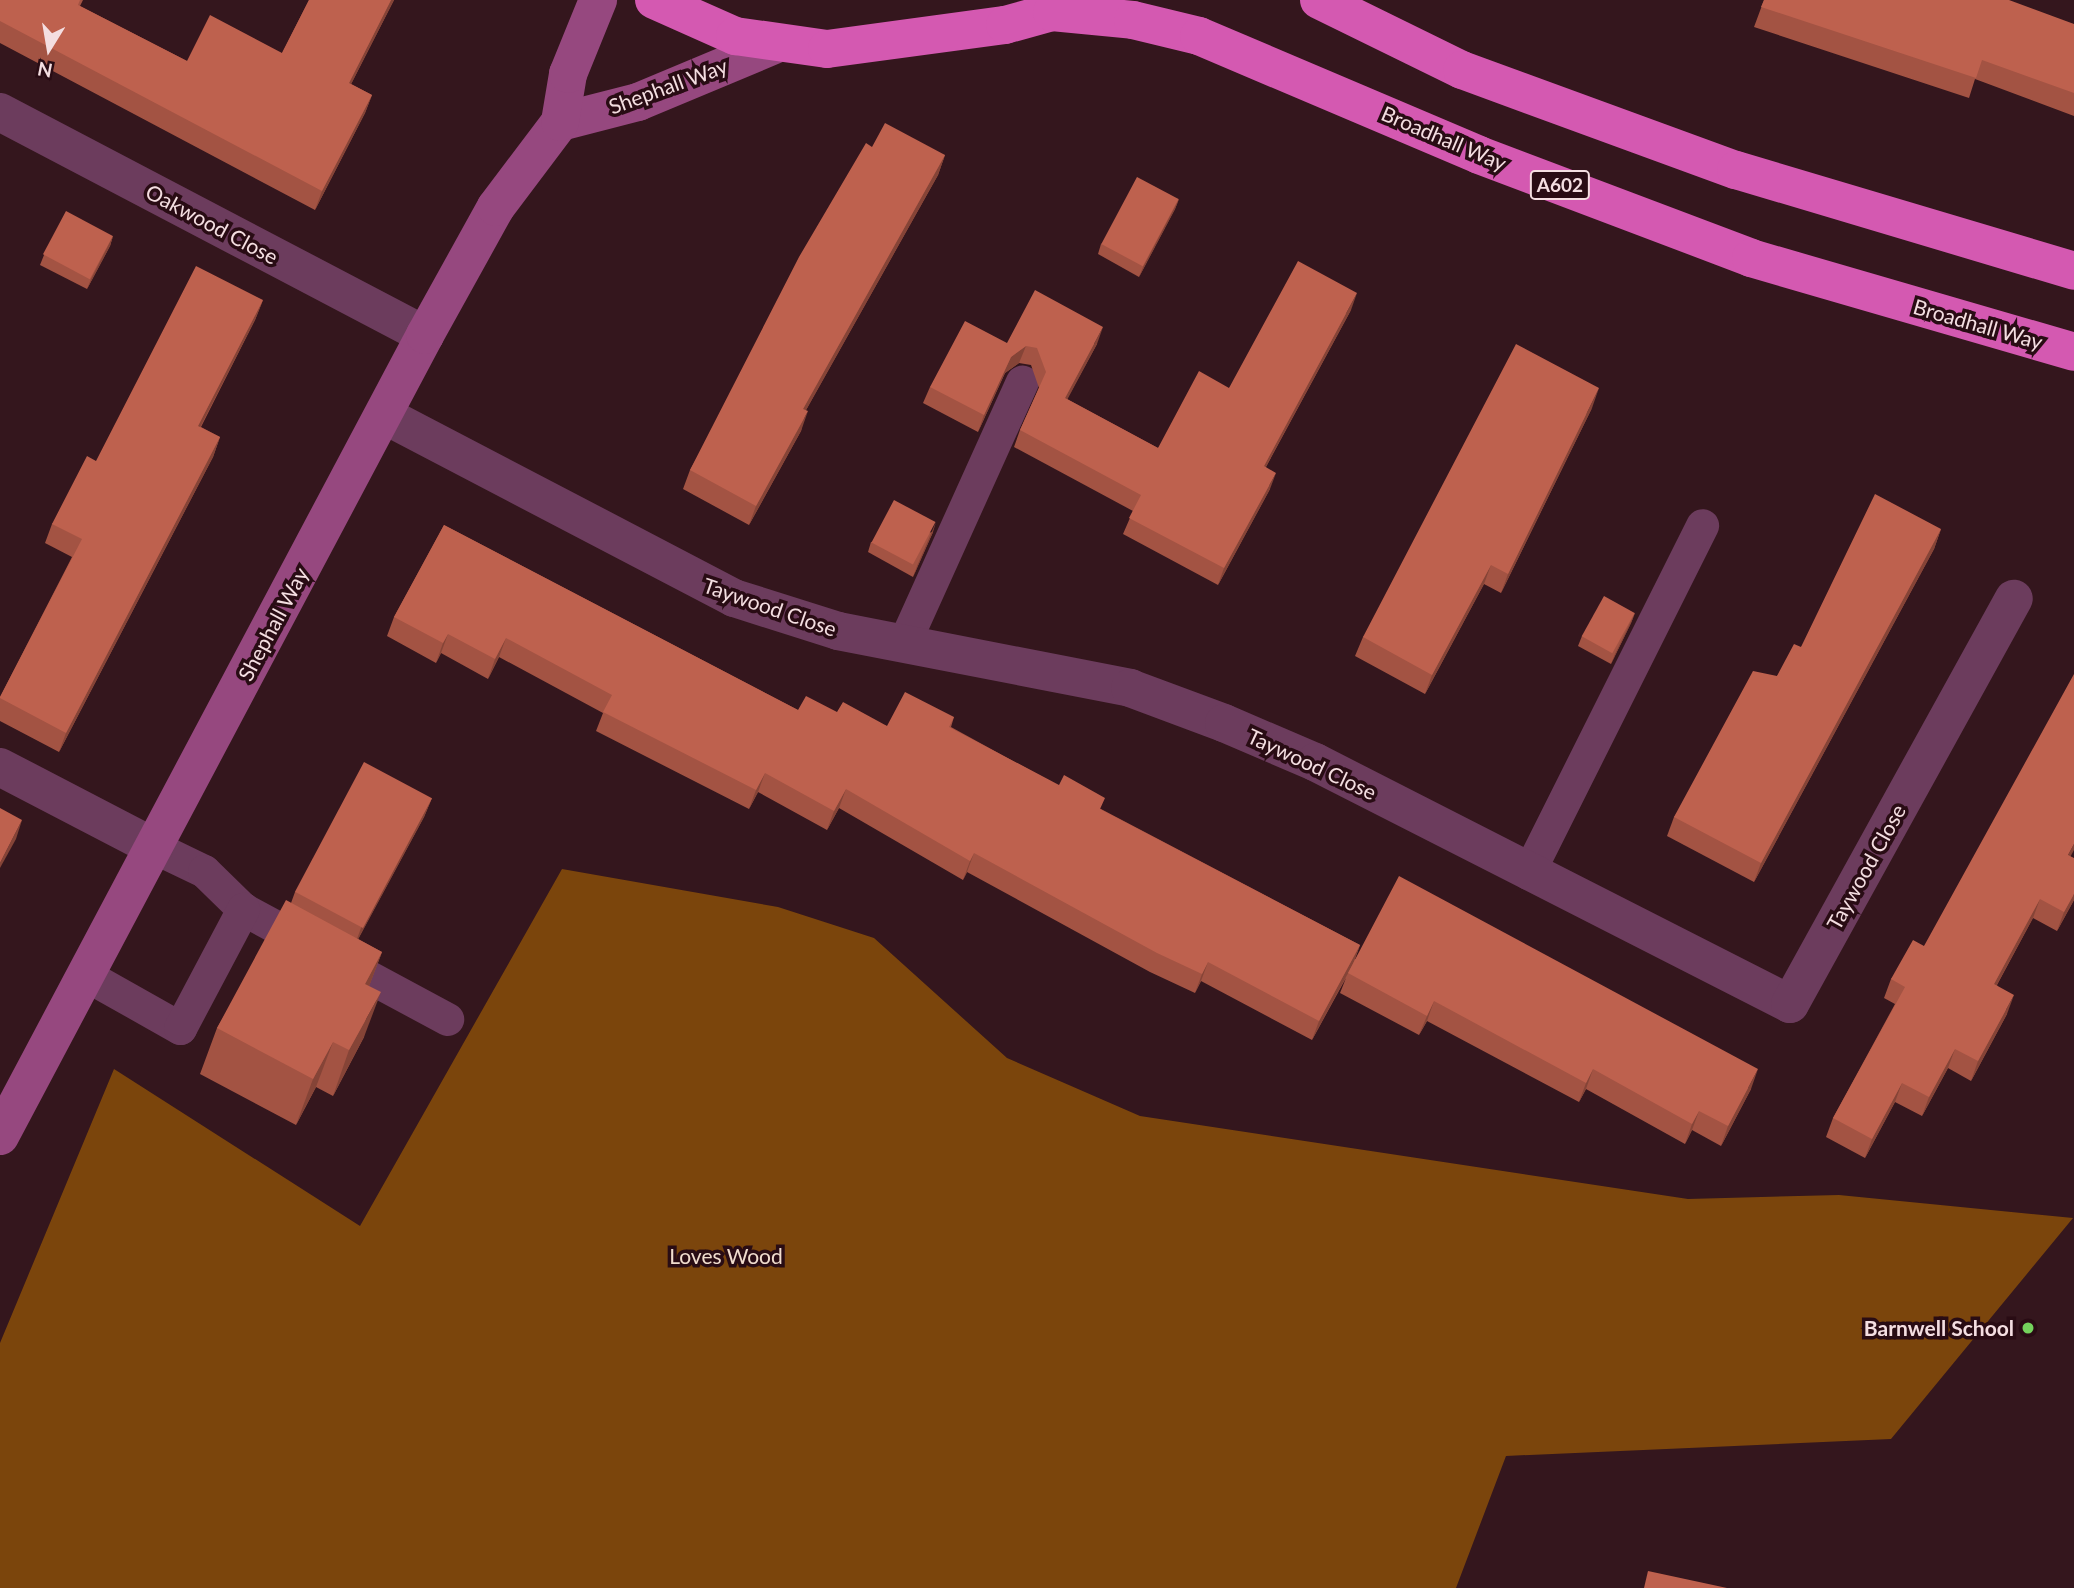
<!DOCTYPE html>
<html>
<head>
<meta charset="utf-8">
<style>
	body { margin:0 }
	#map { position:relative; width:2074px; height:1588px; overflow:hidden; background:#34161d; font-family:Lato,sans-serif }
	div>[style] { position:absolute }
	.forest>* { inset:0; background:#7b450c }
	.lane>* { height:33px; margin:-16.5px; padding:0 16.5px; transform-origin:16.5px; border-radius:16.5px; background:#6c3c5d }
	.street>* { height:38px; margin:-19px; padding:0 19px; transform-origin:19px; border-radius:19px; background:#6c3c5d }
	.secondary>* { height:38px; margin:-19px; padding:0 19px; transform-origin:19px; border-radius:19px; background:#96487f }
	.highway>* { height:38px; margin:-19px; padding:0 19px; transform-origin:19px; border-radius:19px; background:#d459b1 }
	.wall>* { inset:0; background:#a35343 }
	.shaded-wall>* { inset:0; background:#854437 }
	.building>* { inset:0; background:#be614e; transform-origin:0 0 }
	.dots>* { width:19px; height:19px; translate:-50% -50%; box-sizing:border-box; border:4px solid #290c14; border-radius:50% }
	span { translate:-50% -50%; white-space:nowrap; text-align:center; line-height:1.15; -webkit-text-stroke:7px #290c14; paint-order:stroke }
	.shield-label span { padding:2px 5px; background:#290c14; border:2px solid; border-radius:5px; -webkit-text-stroke-width:0 }
	.shield-label { font-size:19px; color:#f4dee1; font-weight:700 }
	.street-label { font-size:21px; color:#f4dee1 }
	.park-label { font-size:21px; color:#f1ddce }
	.poi-label { font-size:21px; color:#f4dee1; font-weight:700 }
	.right { translate:-100% -50%; text-align:right }
	.north { position:absolute; left:14px; top:14px; width:70px; height:70px; -webkit-text-stroke:5px #290c14; paint-order:stroke; rotate:191deg; font-size:19px; font-weight:700; line-height:28px; text-align:center; color:#f4dee1 }
	.north::after { content:''; display:block; margin:auto; width:24px; height:32px; background:#f4dee1; clip-path:polygon(50% 0,100% 100%,50% 72%,0 100%) }
</style>
</head>
<body>
<div id="map">
	<div class="forest">
		<i style="clip-path:polygon(562px 869px,778px 907px,874px 938px,1007px 1058px,1140px 1116px,1688px 1199px,1839px 1195px,2073px 1218px,1891px 1439px,1506px 1456px,1456px 1588px,0 1588px,0 1343px,114px 1069px,360px 1226px)"></i>
	</div>
	<div class="lane">
		<i style="left:903px;top:645px;width:289px;rotate:-65.7deg"></i>
		<i style="left:154px;top:847px;width:55px;rotate:25.6deg"></i>
		<i style="left:204px;top:871px;width:54px;rotate:44.3deg"></i>
		<i style="left:243px;top:909px;width:232px;rotate:28.3deg"></i>
		<i style="left:1528px;top:873px;width:389px;rotate:-63.4deg"></i>
		<i style="left:86px;top:975px;width:108px;rotate:29.4deg"></i>
		<i style="left:180px;top:1028px;width:135px;rotate:-62.1deg"></i>
	</div>
	<div class="street">
		<i style="left:0;top:112px;width:480px;rotate:27.7deg"></i>
		<i style="left:384px;top:415px;width:395px;rotate:27.6deg"></i>
		<i style="left:734px;top:598px;width:109px;rotate:17.6deg"></i>
		<i style="left:838px;top:631px;width:298px;rotate:11deg"></i>
		<i style="left:1130px;top:688px;width:100px;rotate:20.4deg"></i>
		<i style="left:1224px;top:723px;width:99px;rotate:23.2deg"></i>
		<i style="left:1315px;top:762px;width:533px;rotate:27deg"></i>
		<i style="left:1790px;top:1004px;width:463px;rotate:-61.1deg"></i>
		<i style="left:0;top:767px;width:174px;rotate:27.5deg"></i>
	</div>
	<div class="secondary">
		<i style="left:560px;top:122px;width:81px;rotate:-14.4deg"></i>
		<i style="left:638px;top:102px;width:147px;rotate:-22.7deg"></i>
		<i style="left:0;top:1136px;width:907px;rotate:-62.05deg"></i>
		<i style="left:425px;top:335px;width:146px;rotate:-61deg"></i>
		<i style="left:496px;top:207px;width:106px;rotate:-53deg"></i>
		<i style="left:560px;top:122px;width:49px;rotate:-80.5deg"></i>
		<i style="left:568px;top:74px;width:80px;rotate:-67.9deg"></i>
	</div>
	<div class="highway">
		<i style="left:654px;top:0;width:89px;rotate:24deg"></i>
		<i style="left:735px;top:36px;width:93px;rotate:8deg"></i>
		<i style="left:827px;top:49px;width:180px;rotate:-7.7deg"></i>
		<i style="left:1005px;top:25px;width:49px;rotate:-15.5deg"></i>
		<i style="left:1052px;top:12px;width:19px;rotate:-39deg"></i>
		<i style="left:1319px;top:0;width:159px;rotate:26.1deg"></i>
		<i style="left:1462px;top:70px;width:292px;rotate:20.1deg"></i>
		<i style="left:1736px;top:170px;width:353px;rotate:16.6deg"></i>
		<i style="left:1052px;top:12px;width:81px;rotate:5.6deg"></i>
		<i style="left:1133px;top:20px;width:68px;rotate:13.6deg"></i>
		<i style="left:1199px;top:36px;width:304px;rotate:23deg"></i>
		<i style="left:1479px;top:155px;width:291px;rotate:20.7deg"></i>
		<i style="left:1751px;top:258px;width:336px;rotate:16.2deg"></i>
	</div>
	<div class="wall">
		<i style="clip-path:polygon(0 0,83px 0,80px 6px,187px 61px,282px 53px,309px 0,394px 0,351px 84px,372px 95px,365px 113px,315px 210px,0 43px)"></i>
		<i style="clip-path:polygon(1764px 0,2074px 24px,2074px 116px,1975px 79px,1969px 98px,1754px 27px)"></i>
		<i style="clip-path:polygon(872px 147px,945px 155px,938px 175px,806px 410px,801px 431px,749px 525px,683px 489px,690px 470px)"></i>
		<i style="clip-path:polygon(1179px 199px,1175px 209px,1139px 277px,1098px 254px,1101px 244px)"></i>
		<i style="clip-path:polygon(113px 236px,110px 246px,87px 289px,40px 265px,44px 255px)"></i>
		<i style="clip-path:polygon(263px 300px,255px 320px,201px 427px,220px 437px,213px 457px,59px 752px,0 721px,0 697px,72px 557px,45px 543px,52px 524px)"></i>
		<i style="clip-path:polygon(1351px 310px,1266px 467px,1270px 489px,1218px 585px,1123px 534px,1133px 511px,1014px 447px,1020px 430px,1039px 388px,1031px 365px,1019px 363px,1005px 373px,978px 432px,923px 403px,930px 387px,1007px 343px,1097px 344px,1067px 399px,1158px 448px,1229px 388px)"></i>
		<i style="clip-path:polygon(1592px 408px,1501px 593px,1484px 584px,1425px 694px,1355px 656px,1363px 637px)"></i>
		<i style="clip-path:polygon(444px 525px,798px 710px,837px 712px,887px 726px,954px 717px,951px 727px,1101px 809px,1360px 945px,1355px 959px,1751px 1089px,1721px 1146px,1692px 1130px,1685px 1144px,1586px 1089px,1579px 1102px,1427px 1021px,1419px 1035px,1340px 993px,1346px 978px,1312px 1040px,1201px 981px,1195px 993px,1150px 972px,967px 872px,963px 880px,839px 808px,827px 830px,758px 792px,749px 809px,596px 731px,603px 713px,499px 657px,488px 679px,441px 653px,436px 663px,387px 636px,394px 617px)"></i>
		<i style="clip-path:polygon(1941px 529px,1934px 549px,1754px 882px,1667px 836px,1674px 817px,1777px 676px,1801px 647px)"></i>
		<i style="clip-path:polygon(933px 532px,913px 577px,868px 552px,871px 542px)"></i>
		<i style="clip-path:polygon(1635px 613px,1631px 623px,1611px 664px,1578px 646px,1582px 636px)"></i>
		<i style="clip-path:polygon(432px 798px,424px 817px,358px 939px,382px 952px,369px 986px,364px 1037px,333px 1096px,316px 1087px,296px 1125px,200px 1074px,217px 1028px,291px 903px,295px 892px)"></i>
		<i style="clip-path:polygon(2070px 856px,2074px 900px,2057px 931px,2033px 918px,1997px 985px,2007px 1014px,1971px 1081px,1948px 1068px,1922px 1116px,1895px 1102px,1865px 1158px,1826px 1137px,1833px 1118px,1895px 1004px,1884px 998px,1891px 979px,1924px 946px)"></i>
	</div>
	<div class="shaded-wall">
		<i style="clip-path:polygon(391px 0,394px 0,342px 102px,349px 83px)"></i>
		<i style="clip-path:polygon(372px 95px,365px 113px,315px 210px,322px 191px)"></i>
		<i style="clip-path:polygon(945px 155px,938px 175px,796px 428px,803px 409px)"></i>
		<i style="clip-path:polygon(1179px 199px,1175px 209px,1139px 277px,1143px 267px)"></i>
		<i style="clip-path:polygon(113px 236px,110px 246px,87px 289px,91px 279px)"></i>
		<i style="clip-path:polygon(1357px 293px,1351px 310px,1257px 483px,1264px 466px)"></i>
		<i style="clip-path:polygon(263px 300px,255px 320px,191px 445px,198px 426px)"></i>
		<i style="clip-path:polygon(1103px 327px,1097px 344px,1059px 415px,1065px 398px)"></i>
		<i style="clip-path:polygon(1026px 346px,1019px 363px,1005px 373px,978px 432px,984px 415px,1011px 357px)"></i>
		<i style="clip-path:polygon(1599px 388px,1592px 408px,1501px 593px,1508px 574px)"></i>
		<i style="clip-path:polygon(808px 411px,801px 431px,749px 525px,756px 506px)"></i>
		<i style="clip-path:polygon(220px 437px,213px 457px,59px 752px,66px 733px)"></i>
		<i style="clip-path:polygon(1276px 473px,1270px 489px,1218px 585px,1224px 568px)"></i>
		<i style="clip-path:polygon(936px 522px,933px 532px,913px 577px,917px 566px)"></i>
		<i style="clip-path:polygon(1941px 529px,1934px 549px,1754px 882px,1761px 863px)"></i>
		<i style="clip-path:polygon(1491px 565px,1484px 584px,1425px 694px,1432px 675px)"></i>
		<i style="clip-path:polygon(1635px 613px,1631px 623px,1611px 664px,1615px 654px)"></i>
		<i style="clip-path:polygon(448px 634px,441px 653px,436px 663px,443px 643px)"></i>
		<i style="clip-path:polygon(506px 638px,499px 657px,488px 679px,495px 659px)"></i>
		<i style="clip-path:polygon(765px 773px,758px 792px,749px 809px,756px 790px)"></i>
		<i style="clip-path:polygon(846px 789px,839px 808px,827px 830px,834px 811px)"></i>
		<i style="clip-path:polygon(432px 798px,424px 817px,354px 947px,361px 928px)"></i>
		<i style="clip-path:polygon(22px 820px,16px 839px,0 868px,0 863px)"></i>
		<i style="clip-path:polygon(2074px 844px,2074px 850px,2061px 874px,2068px 855px)"></i>
		<i style="clip-path:polygon(974px 853px,967px 872px,963px 880px,970px 861px)"></i>
		<i style="clip-path:polygon(2074px 894px,2074px 900px,2057px 931px,2064px 912px)"></i>
		<i style="clip-path:polygon(2040px 899px,2033px 918px,1987px 1003px,1994px 984px)"></i>
		<i style="clip-path:polygon(1360px 945px,1353px 964px,1312px 1040px,1319px 1021px)"></i>
		<i style="clip-path:polygon(382px 952px,365px 997px,365px 984px)"></i>
		<i style="clip-path:polygon(1208px 962px,1201px 981px,1195px 993px,1202px 974px)"></i>
		<i style="clip-path:polygon(381px 992px,364px 1037px,333px 1096px,349px 1050px)"></i>
		<i style="clip-path:polygon(2014px 995px,2007px 1014px,1971px 1081px,1978px 1061px)"></i>
		<i style="clip-path:polygon(1434px 1001px,1427px 1021px,1419px 1035px,1427px 1016px)"></i>
		<i style="clip-path:polygon(333px 1042px,316px 1087px,296px 1125px,313px 1079px)"></i>
		<i style="clip-path:polygon(1955px 1049px,1948px 1068px,1922px 1116px,1929px 1097px)"></i>
		<i style="clip-path:polygon(1593px 1069px,1586px 1089px,1579px 1102px,1586px 1083px)"></i>
		<i style="clip-path:polygon(1758px 1069px,1751px 1089px,1721px 1146px,1728px 1126px)"></i>
		<i style="clip-path:polygon(1902px 1083px,1895px 1102px,1865px 1158px,1872px 1139px)"></i>
		<i style="clip-path:polygon(1699px 1111px,1692px 1130px,1685px 1144px,1692px 1124px)"></i>
	</div>
	<div class="building">
		<i style="clip-path:polygon(0 0,80px 0,78px 5px,187px 61px,210px 15px,282px 53px,309px 0,391px 0,349px 83px,372px 95px,322px 191px,0 21px)"></i>
		<i style="clip-path:polygon(1764px 0,2009px 0,2074px 24px,2074px 93px,1982px 60px,1976px 78px,1761px 7px)"></i>
		<i style="clip-path:polygon(885px 123px,945px 155px,803px 409px,808px 411px,756px 506px,690px 470px,799px 257px,866px 143px,872px 147px)"></i>
		<i style="left:1137px;top:177px;width:47px;height:76px;rotate:28deg"></i>
		<i style="left:66px;top:211px;width:53px;height:49px;rotate:28deg"></i>
		<i style="clip-path:polygon(1298px 261px,1357px 293px,1264px 466px,1276px 473px,1224px 568px,1129px 518px,1141px 495px,1020px 430px,1046px 372px,1037px 348px,1026px 346px,1011px 357px,984px 415px,930px 387px,965px 321px,1007px 343px,1035px 290px,1103px 327px,1065px 398px,1158px 448px,1199px 371px,1229px 388px)"></i>
		<i style="clip-path:polygon(196px 266px,263px 300px,198px 426px,220px 437px,66px 733px,0 698px,0 697px,82px 539px,52px 524px,87px 456px,96px 461px)"></i>
		<i style="clip-path:polygon(1516px 344px,1599px 388px,1508px 574px,1491px 565px,1432px 675px,1363px 637px)"></i>
		<i style="clip-path:polygon(1875px 494px,1941px 529px,1761px 863px,1674px 817px,1753px 671px,1777px 676px,1794px 644px,1801px 647px)"></i>
		<i style="left:894px;top:500px;width:47px;height:48px;rotate:28deg"></i>
		<i style="clip-path:polygon(444px 525px,798px 710px,806px 696px,837px 712px,843px 702px,887px 726px,905px 692px,954px 717px,949px 727px,1059px 785px,1064px 775px,1105px 798px,1100px 809px,1360px 945px,1319px 1021px,1208px 962px,1202px 974px,1157px 953px,974px 853px,970px 861px,846px 789px,834px 811px,765px 773px,756px 790px,603px 712px,612px 695px,506px 638px,495px 659px,448px 634px,443px 643px,394px 617px)"></i>
		<i style="left:1604px;top:596px;width:35px;height:46px;rotate:29deg"></i>
		<i style="clip-path:polygon(2074px 674px,2074px 844px,2068px 855px,2074px 858px,2074px 894px,2064px 912px,2040px 899px,1994px 984px,2014px 995px,1978px 1061px,1955px 1049px,1929px 1097px,1902px 1083px,1872px 1139px,1833px 1118px,1905px 987px,1891px 979px,1913px 940px,1924px 946px)"></i>
		<i style="left:364px;top:762px;width:77px;height:147px;rotate:28deg"></i>
		<i style="clip-path:polygon(0 808px,22px 820px,0 863px)"></i>
		<i style="clip-path:polygon(1399px 876px,1758px 1069px,1728px 1126px,1699px 1111px,1692px 1124px,1593px 1069px,1586px 1083px,1434px 1001px,1427px 1016px,1348px 973px)"></i>
		<i style="clip-path:polygon(286px 900px,382px 952px,365px 984px,381px 992px,349px 1050px,333px 1042px,313px 1079px,217px 1028px)"></i>
		<i style="clip-path:polygon(1648px 1571px,1727px 1588px,1644px 1588px)"></i>
	</div>
	<div class="dots">
		<i style="left:2028px;top:1328px;background:#74d25c"></i>
	</div>
	<div class="shield-label">
		<span style="left:1560px;top:185px">A602</span>
	</div>
	<div class="street-label">
		<span style="left:668px;top:86px;rotate:-20deg">Shephall Way</span>
		<span style="left:1444px;top:138px;rotate:23deg">Broadhall Way</span>
		<span style="left:212px;top:224px;rotate:28deg">Oakwood Close</span>
		<span style="left:1978px;top:324px;rotate:16deg">Broadhall Way</span>
		<span style="left:770px;top:607px;rotate:19deg">Taywood Close</span>
		<span style="left:273px;top:624px;rotate:-62deg">Shephall Way</span>
		<span style="left:1312px;top:764px;rotate:25deg">Taywood Close</span>
		<span style="left:1866px;top:867px;rotate:-61deg">Taywood Close</span>
	</div>
	<div class="park-label">
		<span style="left:726px;top:1256px">Loves Wood</span>
	</div>
	<div class="poi-label">
		<span class="right" style="left:2014px;top:1328px">Barnwell School</span>
	</div>
	<div class="north">N</div>
</div>
</body>
</html>
